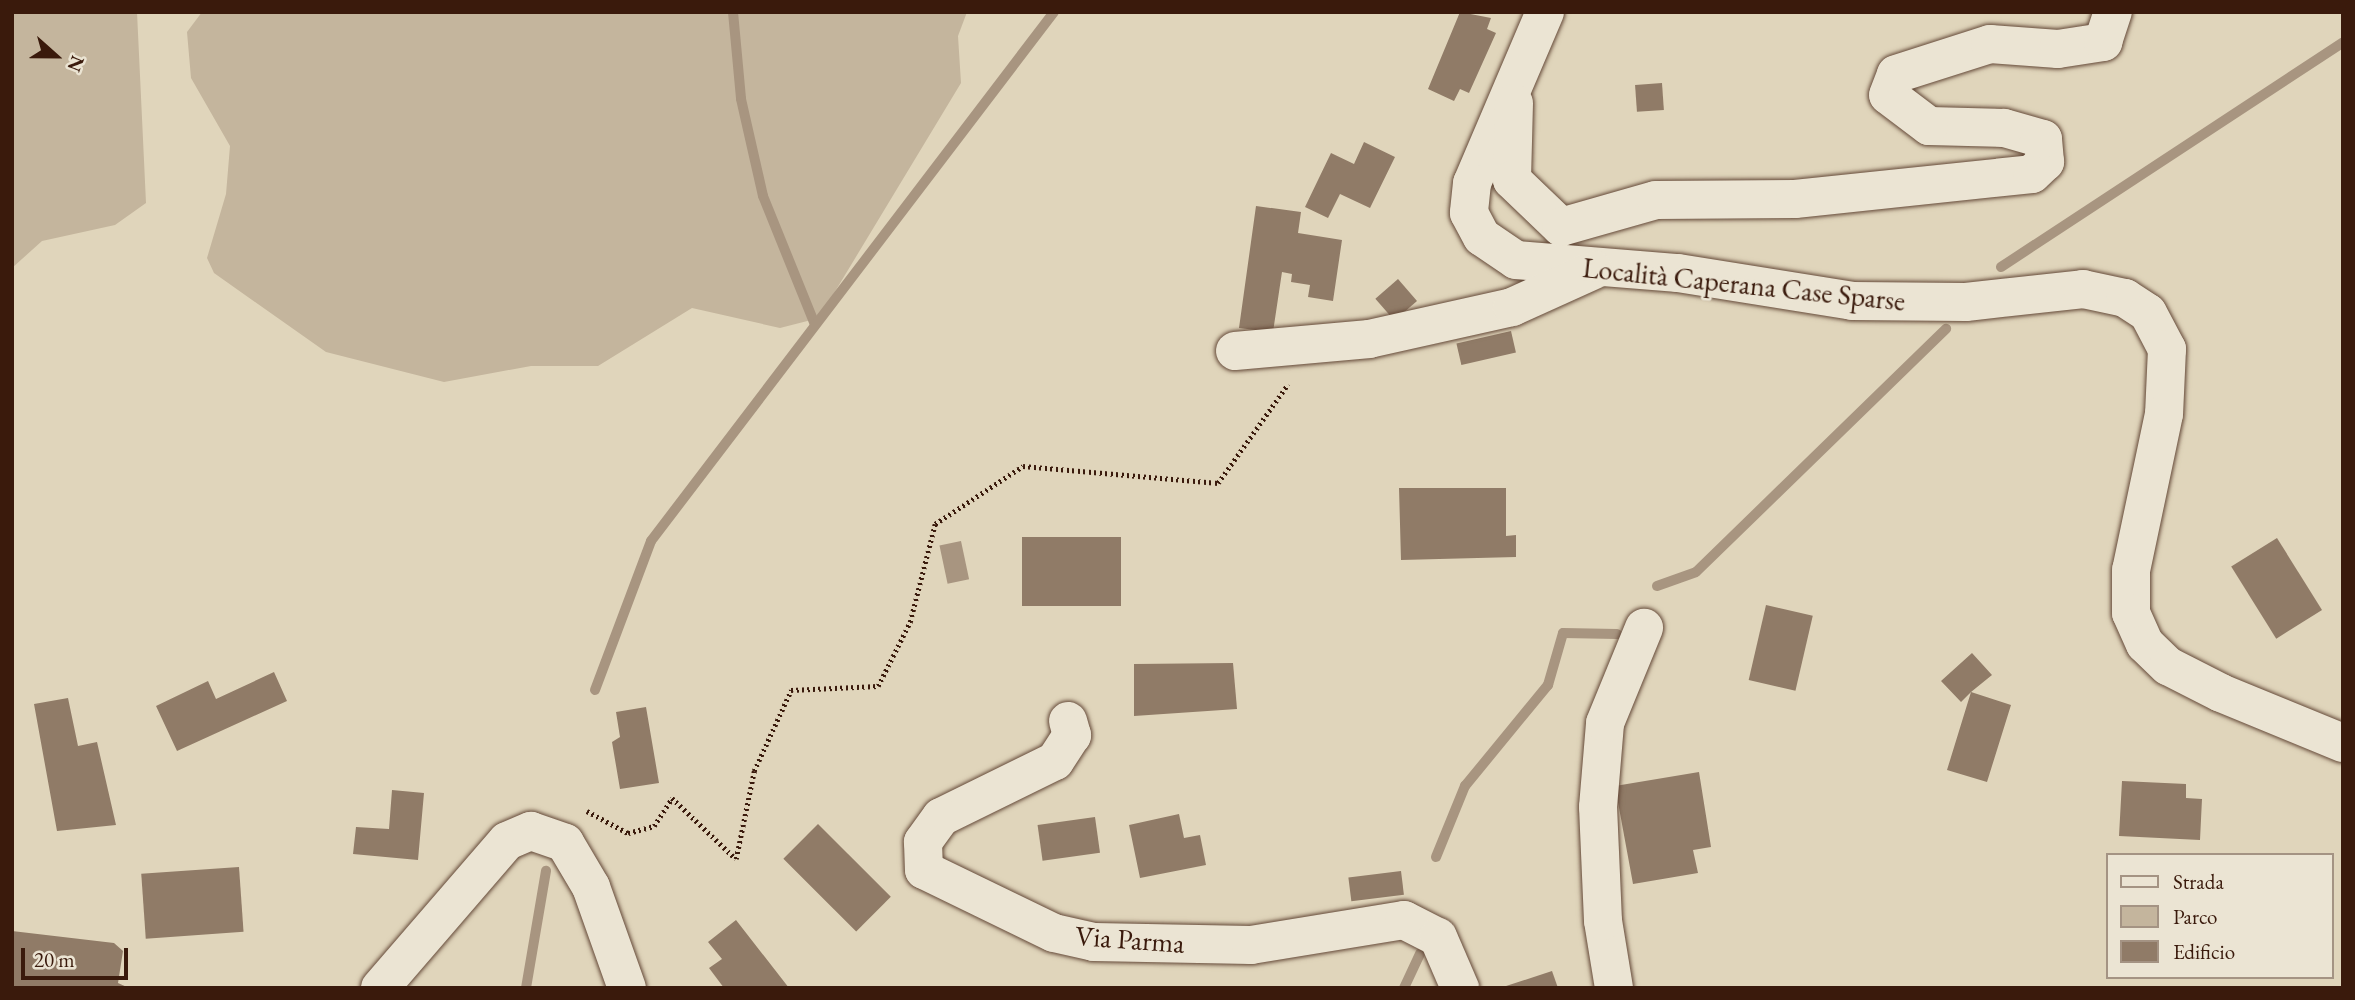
<!DOCTYPE html>
<html>
<head>
<meta charset="utf-8">
<style>
	body { margin:0 }
	#map { position:relative; width:2355px; height:1000px; overflow:hidden; background:#e0d5bb; font-family:"EB Garamond",serif }
	div>[style] { position:absolute }
	.green>* { inset:0; background:#c4b59d }
	.water>* { inset:0; background:#a89580; transform-origin:0 0 }
	.stream>* { height:10px; margin:-5px; padding:0 5px; transform-origin:5px; border-radius:5px; background:#a89580 }
	.building>* { inset:0; background:#907b67; transform-origin:0 0 }
	.path>* { height:4.5px; margin-top:-2.25px; transform-origin:0; background:repeating-linear-gradient(90deg,#3a1a0c 0 2px,transparent 0 5.5px) }
	.roads { filter:drop-shadow(0 0 2px #644938) drop-shadow(0 0 2px #644938) }
	.minor>* { height:38px; margin:-19px; padding:0 19px; transform-origin:19px; border-radius:19px; background:#ebe4d3 }
	span { translate:-50% -50%; white-space:nowrap; text-align:center; line-height:1.15; -webkit-text-stroke:5px #ebe4d3; paint-order:stroke }
	.street-label { font-size:28px; color:#3a1a0c }
	.frame { position:absolute; inset:0; border:14px solid #3a1a0c; pointer-events:none }
	.legend { position:absolute; left:2106px; top:853px; width:228px; height:126px; box-sizing:border-box; background:#ebe4d3; border:2px solid #a49383; margin:0; padding:9px 12px; list-style:none; font-size:21px; color:#3a1a0c }
	.legend li { display:flex; align-items:center; gap:14px; height:35px }
	.legend b { width:35px; border:2px solid #a49383 }
	.north { position:absolute; left:21px; top:21px; width:70px; height:70px; -webkit-text-stroke:5px #ebe4d3; paint-order:stroke; rotate:111deg; font-size:19px; font-weight:700; line-height:28px; text-align:center; color:#3a1a0c }
	.north::after { content:''; display:block; margin:auto; width:24px; height:32px; background:#3a1a0c; clip-path:polygon(50% 0,100% 100%,50% 72%,0 100%) }
	.scale { position:absolute; left:21px; top:948px; width:107px; height:32px; box-sizing:border-box; border:4px solid #3a1a0c; border-top:0; padding-left:9px; font-size:21px; line-height:24px; white-space:nowrap; color:#3a1a0c; -webkit-text-stroke:5px #ebe4d3; paint-order:stroke }
</style>
</head>
<body>
<div id="map">
	<div class="green">
		<i style="clip-path:polygon(12px 12px,137px 12px,146px 203px,115px 225px,42px 241px,12px 268px)"></i>
		<i style="clip-path:polygon(202px 12px,967px 12px,958px 36px,961px 83px,819px 318px,780px 328px,692px 308px,598px 366px,531px 366px,444px 382px,326px 352px,214px 273px,207px 258px,226px 194px,230px 146px,191px 78px,187px 32px)"></i>
	</div>
	<div class="water">
		<i style="left:961px;top:541px;width:39px;height:22px;rotate:78deg"></i>
	</div>
	<div class="stream">
		<i style="left:733px;top:12px;width:87px;rotate:84.7deg"></i>
		<i style="left:741px;top:99px;width:99px;rotate:77.2deg"></i>
		<i style="left:763px;top:196px;width:139px;rotate:68deg"></i>
		<i style="left:2001px;top:267px;width:409px;rotate:-33.3deg"></i>
		<i style="left:1657px;top:586px;width:41px;rotate:-19.7deg"></i>
		<i style="left:1696px;top:572px;width:349px;rotate:-44.2deg"></i>
		<i style="left:595px;top:690px;width:159px;rotate:-69.4deg"></i>
		<i style="left:651px;top:541px;width:665px;rotate:-52.7deg"></i>
		<i style="left:1436px;top:857px;width:77px;rotate:-67.8deg"></i>
		<i style="left:1465px;top:786px;width:131px;rotate:-50.6deg"></i>
		<i style="left:1548px;top:685px;width:54px;rotate:-73.9deg"></i>
		<i style="left:1563px;top:633px;width:54px;rotate:1.1deg"></i>
		<i style="left:526px;top:988px;width:119px;rotate:-80.3deg"></i>
		<i style="left:1404px;top:988px;width:38px;rotate:-65deg"></i>
	</div>
	<div class="building">
		<i style="clip-path:polygon(1460px 12px,1491px 18px,1487px 29px,1496px 33px,1469px 93px,1460px 89px,1454px 101px,1428px 89px)"></i>
		<i style="left:1662px;top:83px;width:27px;height:27px;rotate:86deg"></i>
		<i style="clip-path:polygon(1364px 142px,1395px 157px,1370px 208px,1340px 194px,1328px 218px,1305px 207px,1331px 153px,1354px 164px)"></i>
		<i style="clip-path:polygon(1256px 206px,1301px 212px,1298px 233px,1342px 240px,1333px 301px,1308px 297px,1310px 285px,1291px 282px,1292px 274px,1282px 272px,1273px 332px,1239px 328px)"></i>
		<i style="left:1398px;top:279px;width:29px;height:30px;rotate:49deg"></i>
		<i style="left:1511px;top:331px;width:22px;height:56px;rotate:77deg"></i>
		<i style="clip-path:polygon(1399px 488px,1506px 488px,1506px 536px,1516px 535px,1516px 557px,1401px 560px)"></i>
		<i style="left:1022px;top:537px;width:99px;height:69px"></i>
		<i style="left:2277px;top:538px;width:85px;height:54px;rotate:58deg"></i>
		<i style="left:1766px;top:605px;width:48px;height:77px;rotate:13deg"></i>
		<i style="clip-path:polygon(1972px 653px,1992px 675px,1971px 692px,2011px 705px,1987px 782px,1947px 770px,1971px 692px,1961px 702px,1941px 681px)"></i>
		<i style="clip-path:polygon(1233px 663px,1237px 709px,1134px 716px,1134px 664px)"></i>
		<i style="clip-path:polygon(274px 672px,287px 701px,177px 751px,156px 706px,208px 681px,216px 699px)"></i>
		<i style="clip-path:polygon(68px 698px,78px 746px,97px 742px,116px 825px,57px 831px,34px 704px)"></i>
		<i style="clip-path:polygon(646px 707px,659px 783px,620px 789px,612px 742px,620px 737px,616px 712px)"></i>
		<i style="clip-path:polygon(1699px 772px,1711px 847px,1693px 850px,1698px 873px,1633px 884px,1615px 786px)"></i>
		<i style="clip-path:polygon(2122px 781px,2186px 784px,2186px 798px,2202px 799px,2200px 840px,2119px 836px)"></i>
		<i style="clip-path:polygon(392px 790px,424px 793px,418px 860px,353px 854px,356px 827px,389px 829px)"></i>
		<i style="clip-path:polygon(1179px 814px,1184px 838px,1200px 835px,1206px 865px,1140px 878px,1129px 825px)"></i>
		<i style="left:1095px;top:817px;width:36px;height:58px;rotate:82deg"></i>
		<i style="left:818px;top:824px;width:103px;height:49px;rotate:45deg"></i>
		<i style="left:239px;top:867px;width:65px;height:98px;rotate:86deg"></i>
		<i style="left:1401px;top:871px;width:24px;height:53px;rotate:83deg"></i>
		<i style="clip-path:polygon(736px 920px,789px 988px,724px 988px,709px 968px,722px 959px,708px 942px)"></i>
		<i style="clip-path:polygon(12px 931px,114px 943px,123px 951px,118px 983px,129px 988px,12px 988px)"></i>
		<i style="clip-path:polygon(1552px 971px,1558px 988px,1503px 988px,1503px 987px)"></i>
	</div>
	<div class="path">
		<i style="left:587px;top:811px;width:47px;rotate:28.2deg"></i>
		<i style="left:628px;top:833px;width:27px;rotate:-15deg"></i>
		<i style="left:654px;top:826px;width:33px;rotate:-57deg"></i>
		<i style="left:672px;top:798px;width:88px;rotate:43.6deg"></i>
		<i style="left:736px;top:859px;width:90px;rotate:-78.4deg"></i>
		<i style="left:754px;top:771px;width:89px;rotate:-65.4deg"></i>
		<i style="left:791px;top:690px;width:87px;rotate:-2.6deg"></i>
		<i style="left:878px;top:686px;width:72px;rotate:-63.4deg"></i>
		<i style="left:910px;top:622px;width:101px;rotate:-75.7deg"></i>
		<i style="left:935px;top:524px;width:105px;rotate:-33.4deg"></i>
		<i style="left:1023px;top:466px;width:196px;rotate:5deg"></i>
		<i style="left:1218px;top:483px;width:121px;rotate:-54.7deg"></i>
	</div>
	<div class="roads">
		<div class="minor">
			<i style="left:1545px;top:12px;width:186px;rotate:113.1deg"></i>
			<i style="left:1472px;top:183px;width:30px;rotate:96deg"></i>
			<i style="left:1469px;top:213px;width:27px;rotate:62deg"></i>
			<i style="left:1482px;top:237px;width:41px;rotate:34.1deg"></i>
			<i style="left:1516px;top:260px;width:163px;rotate:4.6deg"></i>
			<i style="left:1678px;top:273px;width:176px;rotate:9.1deg"></i>
			<i style="left:1852px;top:301px;width:114px;rotate:0.5deg"></i>
			<i style="left:1966px;top:302px;width:118px;rotate:-6.3deg"></i>
			<i style="left:2083px;top:289px;width:43px;rotate:12.1deg"></i>
			<i style="left:2125px;top:298px;width:27px;rotate:33deg"></i>
			<i style="left:2148px;top:313px;width:41px;rotate:62.2deg"></i>
			<i style="left:2167px;top:349px;width:65px;rotate:92.6deg"></i>
			<i style="left:2164px;top:414px;width:159px;rotate:101.9deg"></i>
			<i style="left:2131px;top:570px;width:43px;rotate:90deg"></i>
			<i style="left:2131px;top:613px;width:34px;rotate:66deg"></i>
			<i style="left:2145px;top:644px;width:32px;rotate:44deg"></i>
			<i style="left:2168px;top:666px;width:59px;rotate:27deg"></i>
			<i style="left:2221px;top:693px;width:132px;rotate:22.3deg"></i>
			<i style="left:1514px;top:103px;width:77px;rotate:91.5deg"></i>
			<i style="left:1512px;top:180px;width:68px;rotate:43.8deg"></i>
			<i style="left:1561px;top:227px;width:99px;rotate:-15.9deg"></i>
			<i style="left:1656px;top:200px;width:139px;rotate:-0.4deg"></i>
			<i style="left:1795px;top:199px;width:238px;rotate:-6deg"></i>
			<i style="left:2032px;top:174px;width:18px;rotate:-43deg"></i>
			<i style="left:2045px;top:162px;width:23px;rotate:-95deg"></i>
			<i style="left:2043px;top:139px;width:41px;rotate:-164.2deg"></i>
			<i style="left:2004px;top:128px;width:75px;rotate:-178.5deg"></i>
			<i style="left:1929px;top:126px;width:51px;rotate:-142.9deg"></i>
			<i style="left:1888px;top:95px;width:22px;rotate:-69deg"></i>
			<i style="left:1896px;top:74px;width:99px;rotate:-17.7deg"></i>
			<i style="left:1990px;top:44px;width:68px;rotate:4.2deg"></i>
			<i style="left:2058px;top:49px;width:46px;rotate:-8.8deg"></i>
			<i style="left:2103px;top:42px;width:32px;rotate:-72deg"></i>
			<i style="left:1235px;top:351px;width:135px;rotate:-5.1deg"></i>
			<i style="left:1369px;top:339px;width:147px;rotate:-12.6deg"></i>
			<i style="left:1512px;top:307px;width:90px;rotate:-24.3deg"></i>
			<i style="left:1068px;top:721px;width:15px;rotate:74deg"></i>
			<i style="left:1072px;top:735px;width:31px;rotate:123deg"></i>
			<i style="left:1055px;top:761px;width:127px;rotate:153.8deg"></i>
			<i style="left:941px;top:817px;width:31px;rotate:126deg"></i>
			<i style="left:923px;top:842px;width:28px;rotate:88deg"></i>
			<i style="left:924px;top:870px;width:144px;rotate:25.9deg"></i>
			<i style="left:1054px;top:933px;width:41px;rotate:12.7deg"></i>
			<i style="left:1094px;top:942px;width:157px;rotate:1.1deg"></i>
			<i style="left:1251px;top:945px;width:155px;rotate:-9.3deg"></i>
			<i style="left:1404px;top:920px;width:38px;rotate:27deg"></i>
			<i style="left:1438px;top:937px;width:56px;rotate:66.7deg"></i>
			<i style="left:380px;top:988px;width:194px;rotate:-49.2deg"></i>
			<i style="left:507px;top:841px;width:26px;rotate:-23deg"></i>
			<i style="left:531px;top:831px;width:36px;rotate:19deg"></i>
			<i style="left:565px;top:843px;width:51px;rotate:59.4deg"></i>
			<i style="left:591px;top:887px;width:107px;rotate:70.4deg"></i>
			<i style="left:1614px;top:988px;width:68px;rotate:-99.3deg"></i>
			<i style="left:1603px;top:921px;width:114px;rotate:-92.5deg"></i>
			<i style="left:1598px;top:807px;width:84px;rotate:-85.2deg"></i>
			<i style="left:1605px;top:723px;width:103px;rotate:-67.7deg"></i>
		</div>
	</div>
	<div class="street-label">
		<span style="left:1744px;top:284px;rotate:6deg">Località Caperana Case Sparse</span>
		<span style="left:1130px;top:939px;rotate:4deg">Via Parma</span>
	</div>
	<div class="frame"></div>
	<ul class="legend">
	<li><b style="height:9px;background:#ebe4d3"></b>Strada</li>
	<li><b style="height:19px;background:#c4b59d"></b>Parco</li>
	<li><b style="height:19px;background:#907b67"></b>Edificio</li>
	</ul>
	<div class="north">N</div>
	<div class="scale">20 m</div>
</div>
</body>
</html>
